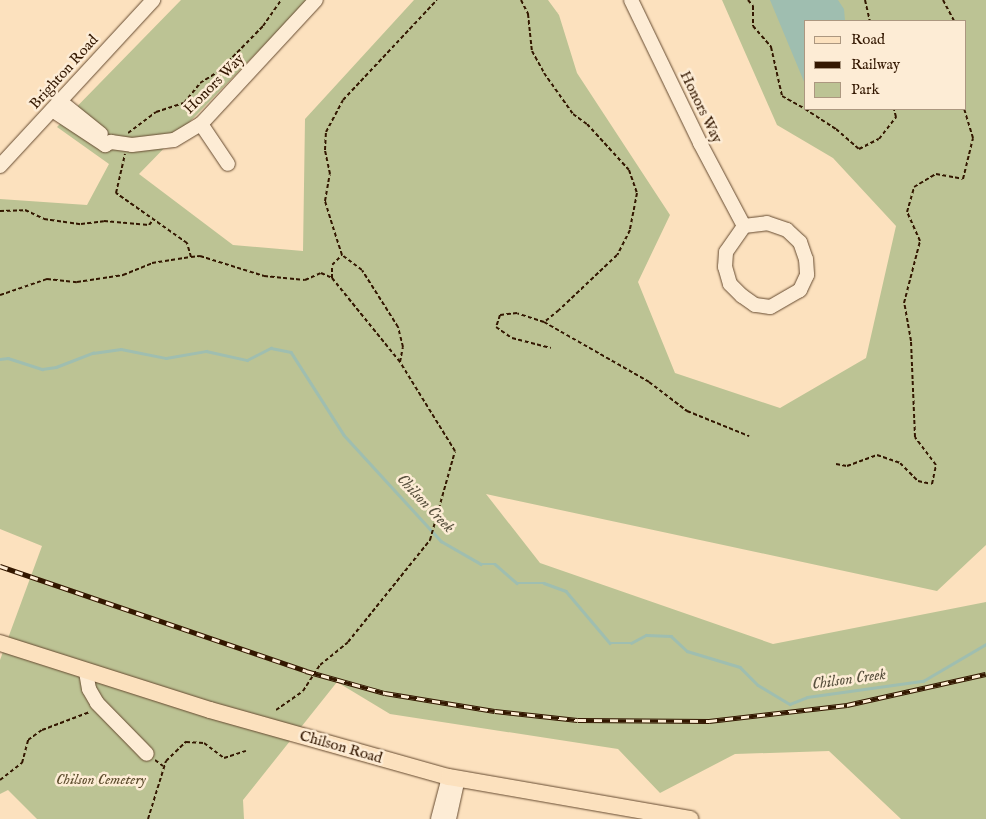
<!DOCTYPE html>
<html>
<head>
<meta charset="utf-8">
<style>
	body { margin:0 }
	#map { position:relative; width:986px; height:819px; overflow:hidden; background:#fce1be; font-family:"IM FELL English",serif }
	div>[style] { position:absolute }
	.green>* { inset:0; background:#bcc394 }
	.water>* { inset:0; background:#9fbeb0 }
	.stream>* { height:2.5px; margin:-1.25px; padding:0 1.25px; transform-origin:1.25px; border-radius:1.25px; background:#9fbeb0 }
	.path>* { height:2px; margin-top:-1px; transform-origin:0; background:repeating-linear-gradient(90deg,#331700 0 4px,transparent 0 6.5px) }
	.roads { filter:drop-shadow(0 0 1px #654a30) drop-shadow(0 0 1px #654a30) }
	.minor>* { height:14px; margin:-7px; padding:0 7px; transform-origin:7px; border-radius:7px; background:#fdecd5 }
	.major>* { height:16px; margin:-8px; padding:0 8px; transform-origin:8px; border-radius:8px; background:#fce1be }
	.rail>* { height:4.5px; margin-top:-2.25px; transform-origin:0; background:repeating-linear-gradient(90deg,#fdecd5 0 8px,#331700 0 16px); box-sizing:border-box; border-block:1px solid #331700 }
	span { translate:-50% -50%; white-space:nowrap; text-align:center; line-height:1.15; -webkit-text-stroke:5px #fdecd5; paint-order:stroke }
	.street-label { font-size:15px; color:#331700 }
	.park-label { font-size:15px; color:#5c4b2c; font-style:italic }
	.water-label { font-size:16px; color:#59513e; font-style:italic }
	.legend { position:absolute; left:804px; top:20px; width:162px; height:90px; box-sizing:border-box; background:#fdecd5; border:1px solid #ac9780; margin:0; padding:6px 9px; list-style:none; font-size:15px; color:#331700 }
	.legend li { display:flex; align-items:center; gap:10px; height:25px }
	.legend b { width:25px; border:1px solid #ac9780 }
</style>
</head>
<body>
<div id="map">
	<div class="green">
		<i style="clip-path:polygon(evenodd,181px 0,308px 0,139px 174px,233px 245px,303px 251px,305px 119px,414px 0,548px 0,559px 15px,577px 73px,670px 215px,638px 282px,675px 373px,780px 408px,866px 358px,896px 226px,833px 158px,777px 125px,722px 0,986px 0,986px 545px,937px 591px,486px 494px,540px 563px,773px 644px,986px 602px,986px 819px,901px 819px,829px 751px,735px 754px,660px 793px,618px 749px,390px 714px,337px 682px,243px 800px,244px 819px,37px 819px,8px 790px,0 794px,0 660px,42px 546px,0 529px,0 199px,87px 205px,109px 164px,57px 127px,181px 0,805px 21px,965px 21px,965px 109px,805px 109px,805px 21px)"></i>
	</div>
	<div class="water">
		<i style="clip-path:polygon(770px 0,838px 0,844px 9px,845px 21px,805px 21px,805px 84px)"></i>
	</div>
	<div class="stream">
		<i style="left:0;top:359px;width:8px;rotate:-7deg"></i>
		<i style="left:8px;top:358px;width:36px;rotate:18deg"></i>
		<i style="left:42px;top:369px;width:14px;rotate:-8deg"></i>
		<i style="left:56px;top:367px;width:40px;rotate:-21deg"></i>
		<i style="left:93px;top:353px;width:28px;rotate:-8deg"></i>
		<i style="left:121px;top:349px;width:46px;rotate:11.3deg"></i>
		<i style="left:166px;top:358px;width:41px;rotate:-9.9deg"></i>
		<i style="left:206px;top:351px;width:42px;rotate:12.4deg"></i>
		<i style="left:247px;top:360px;width:27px;rotate:-27deg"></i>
		<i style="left:271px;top:348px;width:20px;rotate:11deg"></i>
		<i style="left:291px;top:352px;width:98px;rotate:57.4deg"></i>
		<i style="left:344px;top:435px;width:144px;rotate:47.5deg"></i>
		<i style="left:441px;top:541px;width:46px;rotate:29.9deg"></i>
		<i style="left:481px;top:564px;width:14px"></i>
		<i style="left:495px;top:564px;width:29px;rotate:41deg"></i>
		<i style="left:517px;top:583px;width:27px"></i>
		<i style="left:544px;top:583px;width:23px;rotate:20deg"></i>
		<i style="left:566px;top:591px;width:68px;rotate:49.8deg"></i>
		<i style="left:610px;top:643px;width:21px"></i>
		<i style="left:631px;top:643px;width:17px;rotate:-28deg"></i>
		<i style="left:646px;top:635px;width:25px;rotate:2deg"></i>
		<i style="left:671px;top:636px;width:22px;rotate:43deg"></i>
		<i style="left:687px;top:651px;width:55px;rotate:16.8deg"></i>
		<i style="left:740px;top:667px;width:25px;rotate:45deg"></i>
		<i style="left:758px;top:685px;width:37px;rotate:31deg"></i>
		<i style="left:790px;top:704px;width:18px;rotate:-22deg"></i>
		<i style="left:807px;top:697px;width:117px;rotate:-7.9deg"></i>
		<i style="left:923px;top:681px;width:73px;rotate:-30.4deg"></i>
	</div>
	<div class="path">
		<i style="left:521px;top:0;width:16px;rotate:63deg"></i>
		<i style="left:528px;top:14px;width:37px;rotate:84deg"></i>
		<i style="left:532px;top:51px;width:25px;rotate:61deg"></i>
		<i style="left:544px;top:73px;width:50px;rotate:54.7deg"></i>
		<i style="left:573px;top:114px;width:17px;rotate:36deg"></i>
		<i style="left:587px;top:124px;width:62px;rotate:47.6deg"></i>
		<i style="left:629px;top:170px;width:24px;rotate:71deg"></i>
		<i style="left:637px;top:193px;width:38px;rotate:101deg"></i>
		<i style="left:630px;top:230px;width:28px;rotate:117deg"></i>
		<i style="left:617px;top:255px;width:80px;rotate:136.5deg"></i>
		<i style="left:559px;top:310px;width:19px;rotate:141deg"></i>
		<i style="left:544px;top:322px;width:28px;rotate:-162deg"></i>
		<i style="left:517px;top:313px;width:17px;rotate:173deg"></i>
		<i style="left:500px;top:315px;width:13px;rotate:108deg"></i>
		<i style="left:496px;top:327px;width:19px;rotate:35deg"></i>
		<i style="left:512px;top:338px;width:40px;rotate:14.4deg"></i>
		<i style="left:748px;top:0;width:8px;rotate:50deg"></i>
		<i style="left:753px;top:6px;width:20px;rotate:90deg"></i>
		<i style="left:753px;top:26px;width:28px;rotate:49deg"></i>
		<i style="left:771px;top:47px;width:50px;rotate:77.3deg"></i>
		<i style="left:782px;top:96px;width:26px;rotate:29deg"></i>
		<i style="left:865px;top:0;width:22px;rotate:77deg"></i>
		<i style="left:943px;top:0;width:24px;rotate:62deg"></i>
		<i style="left:805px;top:109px;width:37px;rotate:33deg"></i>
		<i style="left:836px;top:129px;width:30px;rotate:41deg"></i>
		<i style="left:859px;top:149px;width:22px;rotate:-27deg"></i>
		<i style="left:879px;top:139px;width:28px;rotate:-52deg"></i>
		<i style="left:896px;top:117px;width:8px;rotate:-104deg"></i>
		<i style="left:128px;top:133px;width:35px;rotate:-37deg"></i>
		<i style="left:156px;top:112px;width:29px;rotate:-18deg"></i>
		<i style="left:184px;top:103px;width:26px;rotate:-51deg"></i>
		<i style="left:200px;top:83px;width:22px;rotate:-32deg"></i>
		<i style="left:219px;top:71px;width:63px;rotate:-45.6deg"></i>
		<i style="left:263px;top:26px;width:32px;rotate:-55deg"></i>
		<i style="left:0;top:211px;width:25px;rotate:-2deg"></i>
		<i style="left:25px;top:210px;width:21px;rotate:25deg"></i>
		<i style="left:44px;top:219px;width:37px;rotate:8deg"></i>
		<i style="left:81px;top:224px;width:23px;rotate:-7deg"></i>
		<i style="left:104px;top:221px;width:45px;rotate:5.1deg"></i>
		<i style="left:149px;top:225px;width:6px;rotate:-51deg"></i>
		<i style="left:191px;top:257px;width:9px;rotate:-6deg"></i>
		<i style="left:200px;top:256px;width:67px;rotate:17.4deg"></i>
		<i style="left:264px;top:276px;width:41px;rotate:5.6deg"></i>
		<i style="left:305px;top:280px;width:17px;rotate:-24deg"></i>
		<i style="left:321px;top:273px;width:12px;rotate:24deg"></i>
		<i style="left:332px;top:278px;width:108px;rotate:51deg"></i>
		<i style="left:400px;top:362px;width:15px;rotate:-79deg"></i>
		<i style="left:403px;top:347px;width:21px;rotate:-104deg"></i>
		<i style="left:398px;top:327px;width:67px;rotate:-122.3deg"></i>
		<i style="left:362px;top:270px;width:25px;rotate:-143deg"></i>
		<i style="left:342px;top:255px;width:33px;rotate:-108deg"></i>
		<i style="left:332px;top:224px;width:24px;rotate:-107deg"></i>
		<i style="left:325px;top:201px;width:27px;rotate:-80deg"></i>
		<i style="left:330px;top:174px;width:25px;rotate:-102deg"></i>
		<i style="left:325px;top:150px;width:18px;rotate:-87deg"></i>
		<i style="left:326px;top:132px;width:36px;rotate:-62deg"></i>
		<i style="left:343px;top:100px;width:137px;rotate:-46.8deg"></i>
		<i style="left:332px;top:278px;width:13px;rotate:-90deg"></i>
		<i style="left:332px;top:265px;width:14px;rotate:-45deg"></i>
		<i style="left:0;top:295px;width:50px;rotate:-18.8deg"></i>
		<i style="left:47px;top:279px;width:30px;rotate:6deg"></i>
		<i style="left:77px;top:282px;width:47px;rotate:-8.7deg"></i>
		<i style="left:123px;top:275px;width:31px;rotate:-22deg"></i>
		<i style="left:152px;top:263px;width:39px;rotate:-9deg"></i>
		<i style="left:191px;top:257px;width:15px;rotate:-106deg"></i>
		<i style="left:187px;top:243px;width:87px;rotate:-144.8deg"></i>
		<i style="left:116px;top:193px;width:40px;rotate:-77deg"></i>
		<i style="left:544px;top:322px;width:121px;rotate:29.7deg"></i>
		<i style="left:649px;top:382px;width:48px;rotate:37.3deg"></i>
		<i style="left:687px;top:411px;width:67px;rotate:22deg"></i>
		<i style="left:836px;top:464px;width:11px;rotate:10deg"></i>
		<i style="left:847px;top:466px;width:32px;rotate:-20deg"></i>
		<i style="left:877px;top:455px;width:24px;rotate:19deg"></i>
		<i style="left:900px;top:463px;width:25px;rotate:45deg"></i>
		<i style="left:918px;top:481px;width:14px;rotate:12deg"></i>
		<i style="left:932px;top:484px;width:19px;rotate:-78deg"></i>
		<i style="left:936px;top:465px;width:35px;rotate:-127deg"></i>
		<i style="left:915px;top:437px;width:96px;rotate:-92.4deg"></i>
		<i style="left:911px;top:341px;width:39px;rotate:-100deg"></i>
		<i style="left:904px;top:303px;width:64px;rotate:-75.5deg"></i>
		<i style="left:920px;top:241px;width:32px;rotate:-114deg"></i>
		<i style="left:907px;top:212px;width:26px;rotate:-74deg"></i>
		<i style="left:914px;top:187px;width:26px;rotate:-31deg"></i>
		<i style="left:936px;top:174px;width:27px;rotate:10deg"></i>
		<i style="left:963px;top:179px;width:42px;rotate:-76.3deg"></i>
		<i style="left:973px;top:138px;width:30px;rotate:-107deg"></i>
		<i style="left:276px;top:710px;width:33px;rotate:-35deg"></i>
		<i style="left:303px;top:691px;width:31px;rotate:-57deg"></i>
		<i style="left:320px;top:665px;width:36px;rotate:-39deg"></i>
		<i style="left:348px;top:642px;width:131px;rotate:-51.2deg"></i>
		<i style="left:430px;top:540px;width:92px;rotate:-74.3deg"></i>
		<i style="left:455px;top:451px;width:105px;rotate:-121.7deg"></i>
		<i style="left:155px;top:760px;width:10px;rotate:37deg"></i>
		<i style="left:0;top:780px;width:28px;rotate:-38deg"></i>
		<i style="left:22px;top:763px;width:24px;rotate:-75deg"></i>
		<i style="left:28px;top:740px;width:17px;rotate:-36deg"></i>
		<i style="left:42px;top:730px;width:51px;rotate:-20.6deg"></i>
		<i style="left:148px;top:819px;width:61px;rotate:-72.8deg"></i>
		<i style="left:166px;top:761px;width:28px;rotate:-44deg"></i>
		<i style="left:186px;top:742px;width:18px;rotate:3deg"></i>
		<i style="left:204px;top:743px;width:25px;rotate:37deg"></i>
		<i style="left:224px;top:758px;width:23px;rotate:-18deg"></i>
	</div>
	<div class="roads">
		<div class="minor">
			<i style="left:631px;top:0;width:159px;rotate:64.2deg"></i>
			<i style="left:700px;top:143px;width:94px;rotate:62.1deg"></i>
			<i style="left:61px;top:102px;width:51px;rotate:38.7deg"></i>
			<i style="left:52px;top:110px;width:64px;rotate:33.4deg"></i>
			<i style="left:105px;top:145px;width:7px;rotate:-27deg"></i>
			<i style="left:111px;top:142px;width:21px;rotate:8deg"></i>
			<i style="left:132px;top:145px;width:42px;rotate:-6.8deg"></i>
			<i style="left:174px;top:140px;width:31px;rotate:-31deg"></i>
			<i style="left:201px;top:124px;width:169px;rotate:-47.2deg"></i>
			<i style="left:201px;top:124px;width:48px;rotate:56deg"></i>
			<i style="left:0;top:166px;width:226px;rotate:-47.3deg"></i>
			<i style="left:767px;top:223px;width:21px;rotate:19deg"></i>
			<i style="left:787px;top:230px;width:18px;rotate:43deg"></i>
			<i style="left:800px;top:242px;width:18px;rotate:71deg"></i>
			<i style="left:806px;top:259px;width:16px;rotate:86deg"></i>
			<i style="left:807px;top:275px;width:17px;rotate:115deg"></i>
			<i style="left:800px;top:290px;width:34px;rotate:150deg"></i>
			<i style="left:770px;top:307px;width:15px;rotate:-172deg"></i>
			<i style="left:755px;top:305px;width:16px;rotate:-145deg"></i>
			<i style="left:742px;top:296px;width:17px;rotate:-135deg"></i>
			<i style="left:730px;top:284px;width:18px;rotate:-106deg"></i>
			<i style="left:725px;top:267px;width:15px;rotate:-86deg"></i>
			<i style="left:726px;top:252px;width:32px;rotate:-55deg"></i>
			<i style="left:744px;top:226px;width:23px;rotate:-7deg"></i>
			<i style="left:86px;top:672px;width:17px;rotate:80deg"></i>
			<i style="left:89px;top:689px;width:16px;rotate:60deg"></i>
			<i style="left:97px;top:703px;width:71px;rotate:45.6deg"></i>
			<i style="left:438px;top:819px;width:43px;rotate:-75.3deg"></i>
			<i style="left:449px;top:819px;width:42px;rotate:-77.6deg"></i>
		</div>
		<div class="major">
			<i style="left:0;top:643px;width:220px;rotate:17.7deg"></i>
			<i style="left:210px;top:710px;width:248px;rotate:15.7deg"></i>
			<i style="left:449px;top:777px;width:245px;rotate:9.9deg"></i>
		</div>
	</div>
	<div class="rail">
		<i style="left:0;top:566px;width:324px;rotate:18.9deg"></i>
		<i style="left:306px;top:671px;width:82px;rotate:15.6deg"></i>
		<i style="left:385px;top:693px;width:111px;rotate:9.3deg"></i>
		<i style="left:495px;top:711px;width:83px;rotate:6.2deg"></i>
		<i style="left:578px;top:720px;width:131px;rotate:0.4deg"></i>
		<i style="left:709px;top:721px;width:139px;rotate:-6.6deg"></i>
		<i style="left:847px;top:705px;width:142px;rotate:-12.6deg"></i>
	</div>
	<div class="street-label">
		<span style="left:64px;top:72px;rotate:-48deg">Brighton Road</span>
		<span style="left:214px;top:84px;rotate:-45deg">Honors Way</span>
		<span style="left:701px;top:107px;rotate:64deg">Honors Way</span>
		<span style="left:341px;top:747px;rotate:16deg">Chilson Road</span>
	</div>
	<div class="park-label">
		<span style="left:101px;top:780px">Chilson Cemetery</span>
	</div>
	<div class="water-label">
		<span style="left:425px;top:504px;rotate:46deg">Chilson Creek</span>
		<span style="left:849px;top:680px;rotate:-8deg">Chilson Creek</span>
	</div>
	<ul class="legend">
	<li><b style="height:6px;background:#fce1be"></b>Road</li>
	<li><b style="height:6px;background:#331700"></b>Railway</li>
	<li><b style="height:14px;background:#bcc394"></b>Park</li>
	</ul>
</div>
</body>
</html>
